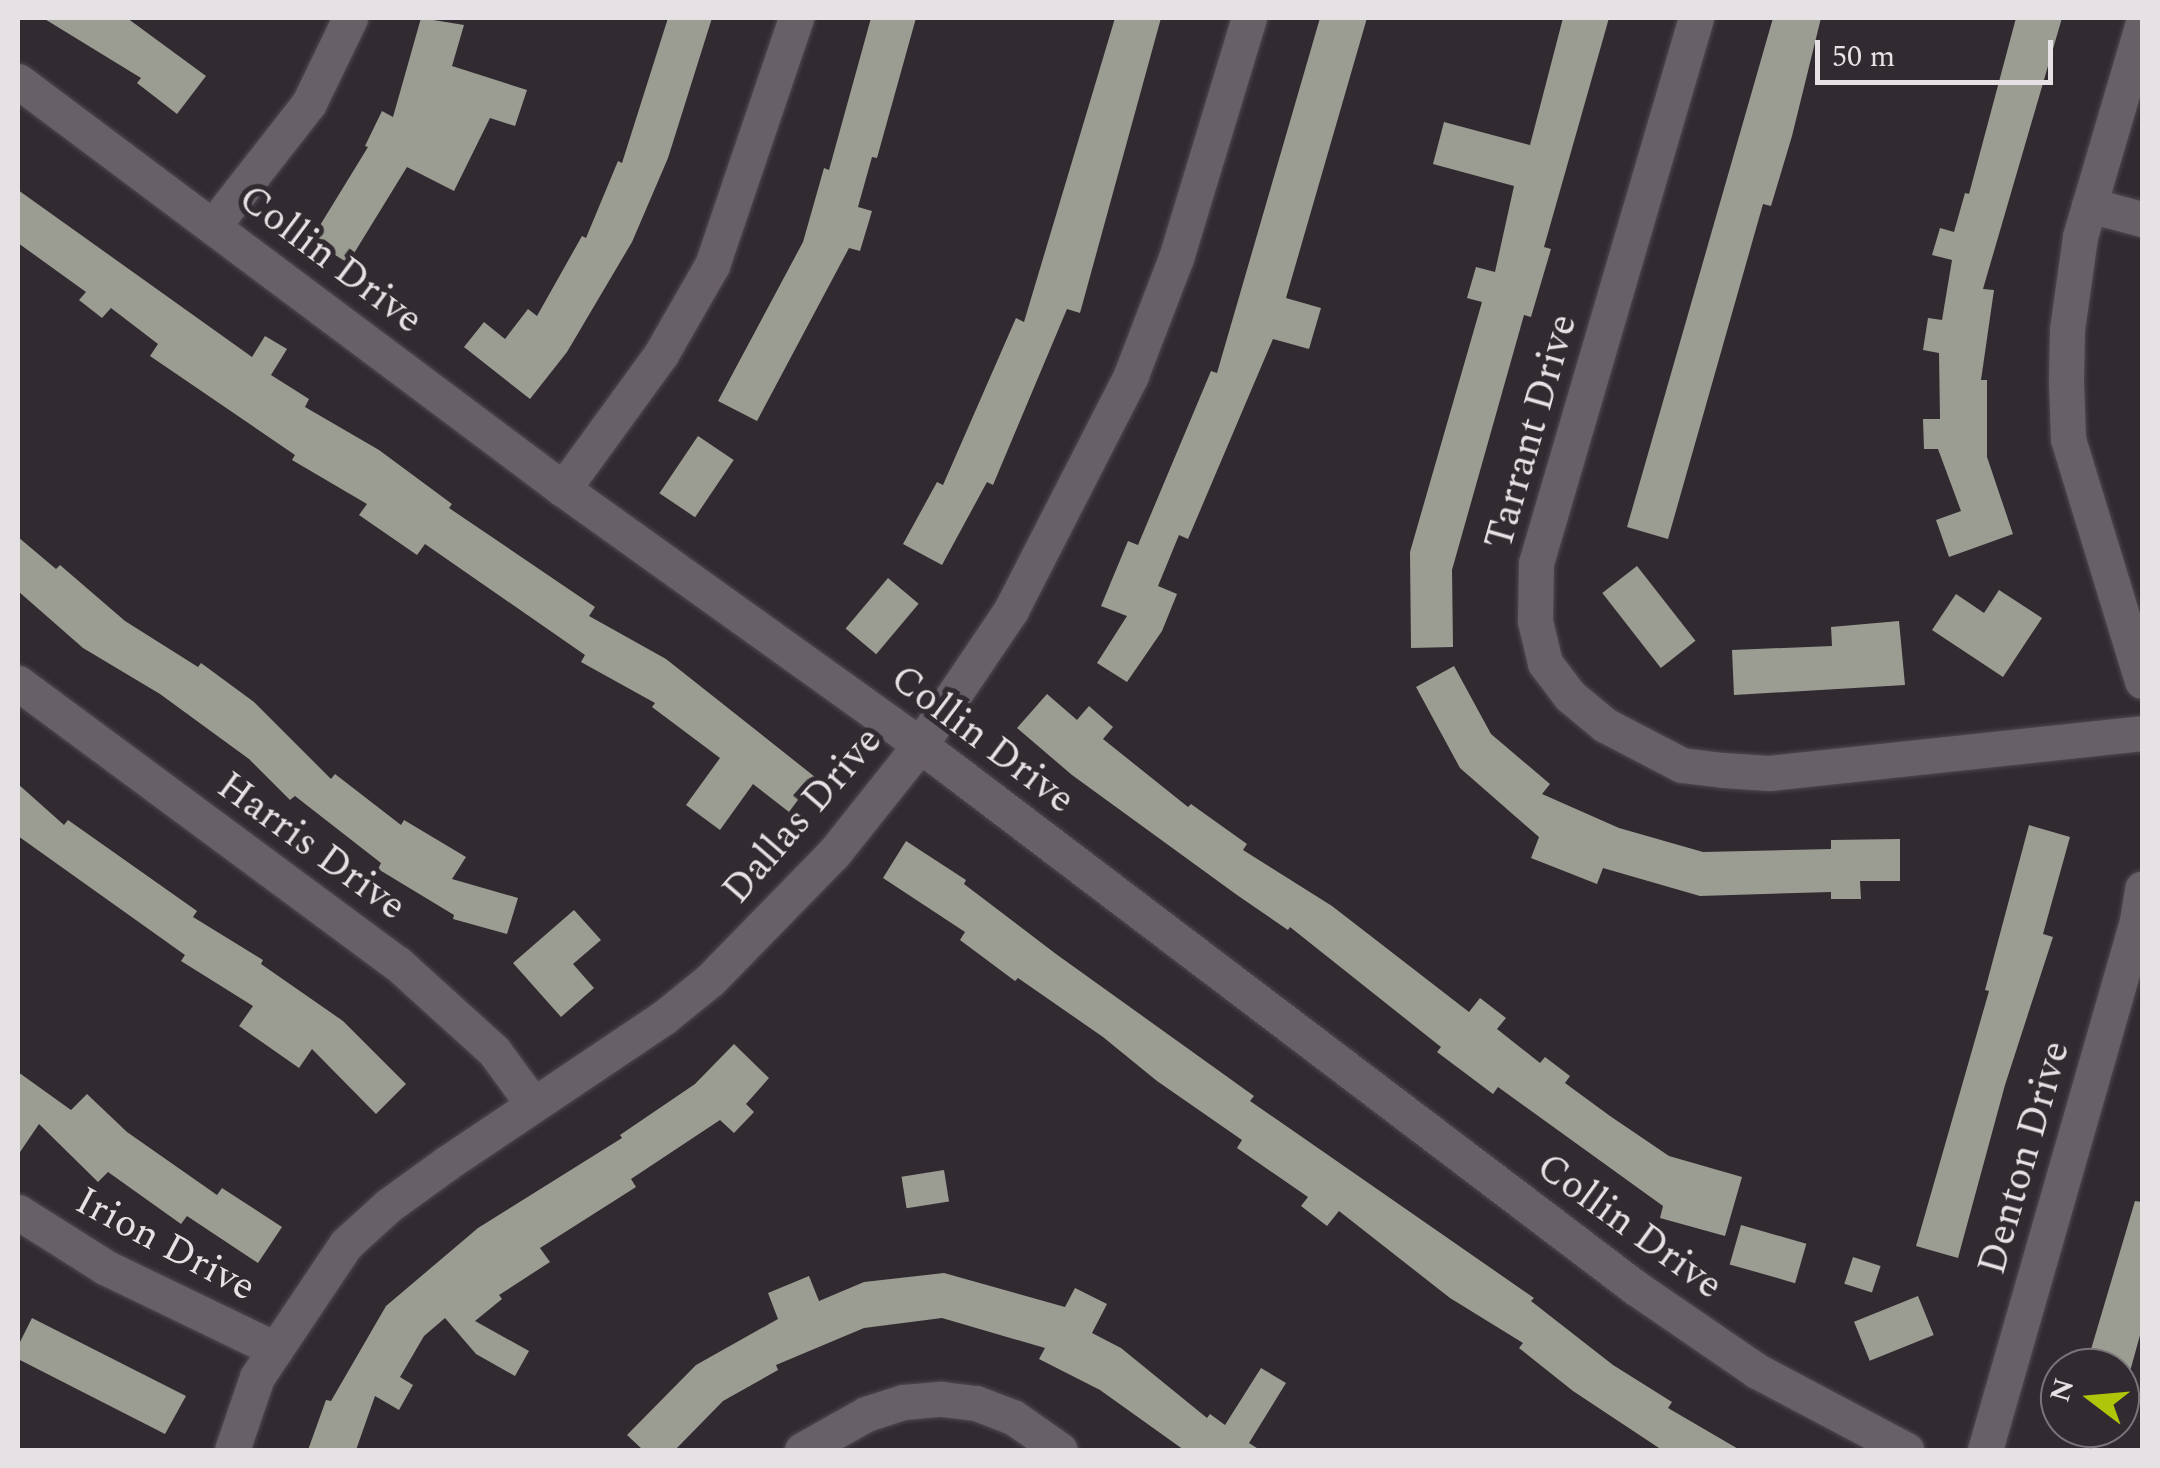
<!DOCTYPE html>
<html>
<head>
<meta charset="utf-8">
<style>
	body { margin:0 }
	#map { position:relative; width:2160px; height:1468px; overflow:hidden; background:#312b31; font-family:Spectral,serif }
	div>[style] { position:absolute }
	.building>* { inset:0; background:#9b9d93; transform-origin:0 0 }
	.roads { filter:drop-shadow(0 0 2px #4e494e) drop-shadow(0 0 2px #4e494e) }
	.minor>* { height:35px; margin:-17.5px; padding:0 17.5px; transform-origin:17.5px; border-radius:17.5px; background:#686067 }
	span { translate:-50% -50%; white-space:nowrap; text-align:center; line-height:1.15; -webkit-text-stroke:10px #312b31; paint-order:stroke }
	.street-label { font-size:40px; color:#e6e1e5 }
	.frame { position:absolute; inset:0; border:20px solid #e6e1e5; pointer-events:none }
	.north { position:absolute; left:2040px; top:1348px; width:100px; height:100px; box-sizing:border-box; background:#312b31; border:2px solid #797479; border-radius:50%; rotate:286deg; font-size:28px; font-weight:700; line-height:40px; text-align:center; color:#e6e1e5 }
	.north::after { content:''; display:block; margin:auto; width:35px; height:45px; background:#aec509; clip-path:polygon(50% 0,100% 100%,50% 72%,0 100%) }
	.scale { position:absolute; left:1815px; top:40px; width:238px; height:45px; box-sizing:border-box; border:5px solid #e6e1e5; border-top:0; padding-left:12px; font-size:30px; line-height:35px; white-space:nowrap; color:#e6e1e5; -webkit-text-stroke:8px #312b31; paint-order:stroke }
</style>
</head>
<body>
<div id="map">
	<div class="building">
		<i style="clip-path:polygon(43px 18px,127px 18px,206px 76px,177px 114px,137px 83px,141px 78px)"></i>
		<i style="clip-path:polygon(421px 18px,464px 25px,452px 66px,527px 90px,515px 126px,490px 118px,454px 191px,407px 167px,348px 263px,311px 240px,368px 147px,365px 146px,382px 111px,393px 117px)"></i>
		<i style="clip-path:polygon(668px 18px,712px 18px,668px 158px,632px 242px,567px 352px,530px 399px,464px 347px,484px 322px,505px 339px,528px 309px,537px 316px,582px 236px,586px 238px,618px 161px,622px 163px)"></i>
		<i style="clip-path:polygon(871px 18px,916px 18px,877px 158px,872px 157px,858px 207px,872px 211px,860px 251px,849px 248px,757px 421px,718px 401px,803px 242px,824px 168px,829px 170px)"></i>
		<i style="clip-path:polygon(1115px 18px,1161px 18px,1080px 313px,1067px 309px,993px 485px,987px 482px,942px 565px,903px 544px,937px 482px,943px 485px,1016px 318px,1024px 322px)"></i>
		<i style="clip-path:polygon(1320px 18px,1367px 18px,1286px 298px,1321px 308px,1309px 349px,1273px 339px,1188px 539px,1179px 535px,1158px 586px,1177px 594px,1162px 631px,1127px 682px,1097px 663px,1127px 616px,1101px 606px,1128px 541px,1138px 545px,1211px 371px,1217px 373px)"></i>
		<i style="clip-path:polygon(1563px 18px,1609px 18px,1544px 247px,1551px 249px,1531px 317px,1524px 315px,1452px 570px,1453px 647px,1411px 648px,1410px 552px,1482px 302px,1467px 298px,1476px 267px,1495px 272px,1514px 186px,1433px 164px,1444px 122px,1530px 145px)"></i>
		<i style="clip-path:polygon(1773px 18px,1821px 18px,1792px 136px,1771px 206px,1763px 204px,1668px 539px,1627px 527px)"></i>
		<i style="clip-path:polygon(2016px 18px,2062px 18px,1983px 289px,1994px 290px,1981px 380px,1987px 380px,1987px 457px,2013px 534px,1949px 557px,1936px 520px,1961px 511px,1938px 449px,1924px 449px,1923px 419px,1940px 419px,1939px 353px,1923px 350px,1928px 318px,1942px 320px,1952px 260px,1932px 255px,1940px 228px,1954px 232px,1965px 193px,1969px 194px)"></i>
		<i style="clip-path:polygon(18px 190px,252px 357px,265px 336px,287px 349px,271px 375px,309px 399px,305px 407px,379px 450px,452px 504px,449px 508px,595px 607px,589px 616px,666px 659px,815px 777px,789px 812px,753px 784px,720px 830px,686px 805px,720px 758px,652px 707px,655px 703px,581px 662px,585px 655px,425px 544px,417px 555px,359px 515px,367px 504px,292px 460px,295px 455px,150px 356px,158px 344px,111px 308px,102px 318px,79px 300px,86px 292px,18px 243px)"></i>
		<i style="left:698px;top:436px;width:43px;height:69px;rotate:34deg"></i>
		<i style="clip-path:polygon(18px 537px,56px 569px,60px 565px,125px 621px,198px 667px,201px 663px,254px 702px,331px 779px,335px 774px,401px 825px,404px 820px,466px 857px,452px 879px,518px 898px,507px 934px,453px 919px,454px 915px,378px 869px,381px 863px,295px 796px,290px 800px,249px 759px,160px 694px,83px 648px,18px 591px)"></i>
		<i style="left:1637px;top:566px;width:95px;height:44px;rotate:52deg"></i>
		<i style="left:888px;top:578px;width:40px;height:66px;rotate:40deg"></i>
		<i style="clip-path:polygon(1999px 590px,2042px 618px,2003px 677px,1932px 630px,1956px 594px,1984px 613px)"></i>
		<i style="clip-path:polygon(1899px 621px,1905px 685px,1734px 695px,1732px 650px,1832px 646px,1831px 627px)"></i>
		<i style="clip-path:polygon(1454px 666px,1491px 734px,1550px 784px,1542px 794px,1619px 828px,1703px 852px,1831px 849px,1831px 840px,1900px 839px,1900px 881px,1860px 881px,1861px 899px,1831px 899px,1831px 892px,1700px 896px,1603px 868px,1597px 884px,1531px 858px,1539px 837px,1460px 768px,1416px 687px)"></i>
		<i style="clip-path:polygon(1047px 694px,1077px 720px,1089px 706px,1113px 727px,1103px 739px,1188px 807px,1191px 804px,1247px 844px,1243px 850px,1332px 906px,1469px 1012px,1480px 998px,1506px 1018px,1497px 1029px,1540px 1063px,1545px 1057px,1570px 1076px,1565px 1083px,1610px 1116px,1669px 1156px,1742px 1177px,1725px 1236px,1660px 1218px,1663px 1206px,1498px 1087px,1493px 1094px,1437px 1052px,1441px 1047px,1290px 927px,1288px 930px,1237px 895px,1072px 775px,1017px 728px)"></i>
		<i style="clip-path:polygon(18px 784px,64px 825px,68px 820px,197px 911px,193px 917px,263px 960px,261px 964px,343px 1021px,406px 1084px,376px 1114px,312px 1049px,299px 1068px,239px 1026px,253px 1006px,181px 961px,185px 955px,18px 836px)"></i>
		<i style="clip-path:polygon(2029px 825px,2070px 837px,2043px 934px,2053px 937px,2005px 1085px,1958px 1258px,1916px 1246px,1989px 991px,1985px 990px)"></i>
		<i style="clip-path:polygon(906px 841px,966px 880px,964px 884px,1056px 954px,1254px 1096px,1250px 1101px,1534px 1298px,1531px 1301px,1613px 1365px,1672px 1402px,1668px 1408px,1740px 1450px,1662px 1450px,1573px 1391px,1519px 1348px,1523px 1343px,1450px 1298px,1339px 1211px,1327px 1226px,1301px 1206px,1308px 1197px,1237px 1148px,1242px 1140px,1157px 1081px,1103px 1037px,1018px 978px,1015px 981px,960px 940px,965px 932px,883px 878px)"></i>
		<i style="clip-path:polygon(574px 910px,601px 940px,573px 964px,594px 988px,561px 1017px,513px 963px)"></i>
		<i style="clip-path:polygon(734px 1044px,769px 1078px,746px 1104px,754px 1112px,734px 1133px,720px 1120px,631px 1179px,636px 1187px,540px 1248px,550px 1262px,499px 1295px,502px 1299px,475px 1321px,529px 1351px,515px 1376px,476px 1354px,445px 1318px,424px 1336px,400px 1377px,413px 1385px,399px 1410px,375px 1396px,356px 1450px,308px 1450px,326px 1400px,331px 1401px,386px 1306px,478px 1228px,622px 1138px,620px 1135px,695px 1084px)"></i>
		<i style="clip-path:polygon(18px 1072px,71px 1110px,87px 1094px,127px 1132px,217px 1195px,222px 1188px,282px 1227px,258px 1263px,187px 1216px,181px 1224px,108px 1172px,98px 1182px,39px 1124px,18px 1155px)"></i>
		<i style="left:944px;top:1170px;width:32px;height:43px;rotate:81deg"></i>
		<i style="clip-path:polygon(2135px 1201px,2142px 1202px,2142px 1328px,2129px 1375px,2120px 1368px,2087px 1363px)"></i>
		<i style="left:1741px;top:1225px;width:68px;height:41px;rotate:16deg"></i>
		<i style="left:1853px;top:1257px;width:29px;height:28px;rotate:18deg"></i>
		<i style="clip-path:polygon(944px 1273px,1065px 1307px,1075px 1288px,1107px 1304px,1092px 1333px,1121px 1348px,1207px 1418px,1210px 1414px,1225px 1425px,1261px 1368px,1286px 1383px,1249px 1443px,1260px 1450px,1184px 1450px,1100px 1390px,1039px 1359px,1045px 1348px,942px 1318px,864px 1328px,776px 1365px,778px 1370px,723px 1401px,675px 1450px,643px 1450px,627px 1435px,696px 1365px,778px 1319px,768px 1293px,809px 1276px,819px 1301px,864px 1282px)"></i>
		<i style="left:1918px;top:1296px;width:42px;height:69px;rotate:68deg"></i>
		<i style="clip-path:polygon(32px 1318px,186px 1396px,165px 1434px,18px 1359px,18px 1346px)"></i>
	</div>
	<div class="roads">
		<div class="minor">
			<i style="left:1696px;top:18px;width:568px;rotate:106.36deg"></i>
			<i style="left:1536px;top:563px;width:58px;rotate:91deg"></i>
			<i style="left:1535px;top:621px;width:43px;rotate:76.6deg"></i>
			<i style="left:1545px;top:663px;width:41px;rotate:52.9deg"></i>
			<i style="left:1570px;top:696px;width:45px;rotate:39.6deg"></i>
			<i style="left:1605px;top:725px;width:87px;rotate:27.5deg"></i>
			<i style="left:1682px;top:765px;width:41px;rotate:7deg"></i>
			<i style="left:1723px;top:770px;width:46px;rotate:3.7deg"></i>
			<i style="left:1769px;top:773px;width:375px;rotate:-6.1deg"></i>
			<i style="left:2142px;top:26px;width:220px;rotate:106.4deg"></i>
			<i style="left:2080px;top:237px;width:93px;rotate:98deg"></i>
			<i style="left:2067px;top:329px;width:52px;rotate:91.1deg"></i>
			<i style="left:2066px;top:381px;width:58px;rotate:88deg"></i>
			<i style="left:2068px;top:439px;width:253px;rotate:73deg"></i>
			<i style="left:18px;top:81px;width:681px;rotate:36.82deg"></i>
			<i style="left:563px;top:489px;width:439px;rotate:35.6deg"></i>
			<i style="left:920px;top:745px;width:899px;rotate:37.18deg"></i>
			<i style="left:1636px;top:1288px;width:147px;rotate:34.4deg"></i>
			<i style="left:1757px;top:1371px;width:169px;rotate:27.9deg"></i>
			<i style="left:2089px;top:205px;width:55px;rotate:14.8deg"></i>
			<i style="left:213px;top:226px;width:156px;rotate:-52deg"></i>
			<i style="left:309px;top:103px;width:94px;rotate:-64.2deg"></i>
			<i style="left:563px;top:489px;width:167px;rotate:-54deg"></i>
			<i style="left:661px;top:354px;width:103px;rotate:-60.2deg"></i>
			<i style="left:712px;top:265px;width:261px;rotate:-71.2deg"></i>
			<i style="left:18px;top:683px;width:471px;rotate:36.5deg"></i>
			<i style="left:397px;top:963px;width:131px;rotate:42.2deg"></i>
			<i style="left:494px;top:1051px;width:64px;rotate:53.8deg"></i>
			<i style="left:18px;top:1212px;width:103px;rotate:32.3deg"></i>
			<i style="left:105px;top:1267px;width:189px;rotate:25.8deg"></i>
			<i style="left:232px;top:1450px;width:77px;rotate:-71.1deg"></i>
			<i style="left:257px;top:1377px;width:160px;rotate:-56.2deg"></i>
			<i style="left:346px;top:1244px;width:58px;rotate:-42.2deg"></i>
			<i style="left:389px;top:1205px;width:72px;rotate:-35.9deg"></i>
			<i style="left:447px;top:1163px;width:260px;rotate:-33.9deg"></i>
			<i style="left:663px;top:1018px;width:60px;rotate:-39deg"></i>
			<i style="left:710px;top:980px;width:177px;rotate:-45.7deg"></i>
			<i style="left:834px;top:853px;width:138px;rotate:-51.5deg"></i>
			<i style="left:920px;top:745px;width:163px;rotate:-56deg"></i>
			<i style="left:1011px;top:610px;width:264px;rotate:-62.9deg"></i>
			<i style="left:1131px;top:375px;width:125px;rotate:-69deg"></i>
			<i style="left:1176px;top:258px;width:251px;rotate:-73.1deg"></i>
			<i style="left:802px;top:1450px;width:73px;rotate:-29.4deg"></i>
			<i style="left:866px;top:1414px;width:40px;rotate:-18deg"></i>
			<i style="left:904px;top:1402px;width:38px;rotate:-5deg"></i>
			<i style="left:942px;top:1399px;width:34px;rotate:7deg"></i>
			<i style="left:976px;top:1403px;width:40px;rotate:21deg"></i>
			<i style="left:1013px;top:1417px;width:57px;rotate:35.1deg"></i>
			<i style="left:1985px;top:1450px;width:550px;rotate:-73.97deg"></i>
			<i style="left:2137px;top:921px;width:33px;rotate:-81deg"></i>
		</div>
	</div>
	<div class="street-label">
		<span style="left:330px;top:260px;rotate:37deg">Collin Drive</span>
		<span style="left:1532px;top:432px;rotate:-74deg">Tarrant Drive</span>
		<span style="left:982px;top:740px;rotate:37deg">Collin Drive</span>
		<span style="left:803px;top:816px;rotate:-49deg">Dallas Drive</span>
		<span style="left:311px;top:847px;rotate:36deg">Harris Drive</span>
		<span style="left:2025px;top:1158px;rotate:-74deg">Denton Drive</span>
		<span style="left:1629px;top:1227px;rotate:36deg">Collin Drive</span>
		<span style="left:165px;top:1245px;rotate:28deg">Irion Drive</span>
	</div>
	<div class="frame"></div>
	<div class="north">N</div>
	<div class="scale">50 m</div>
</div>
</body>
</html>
